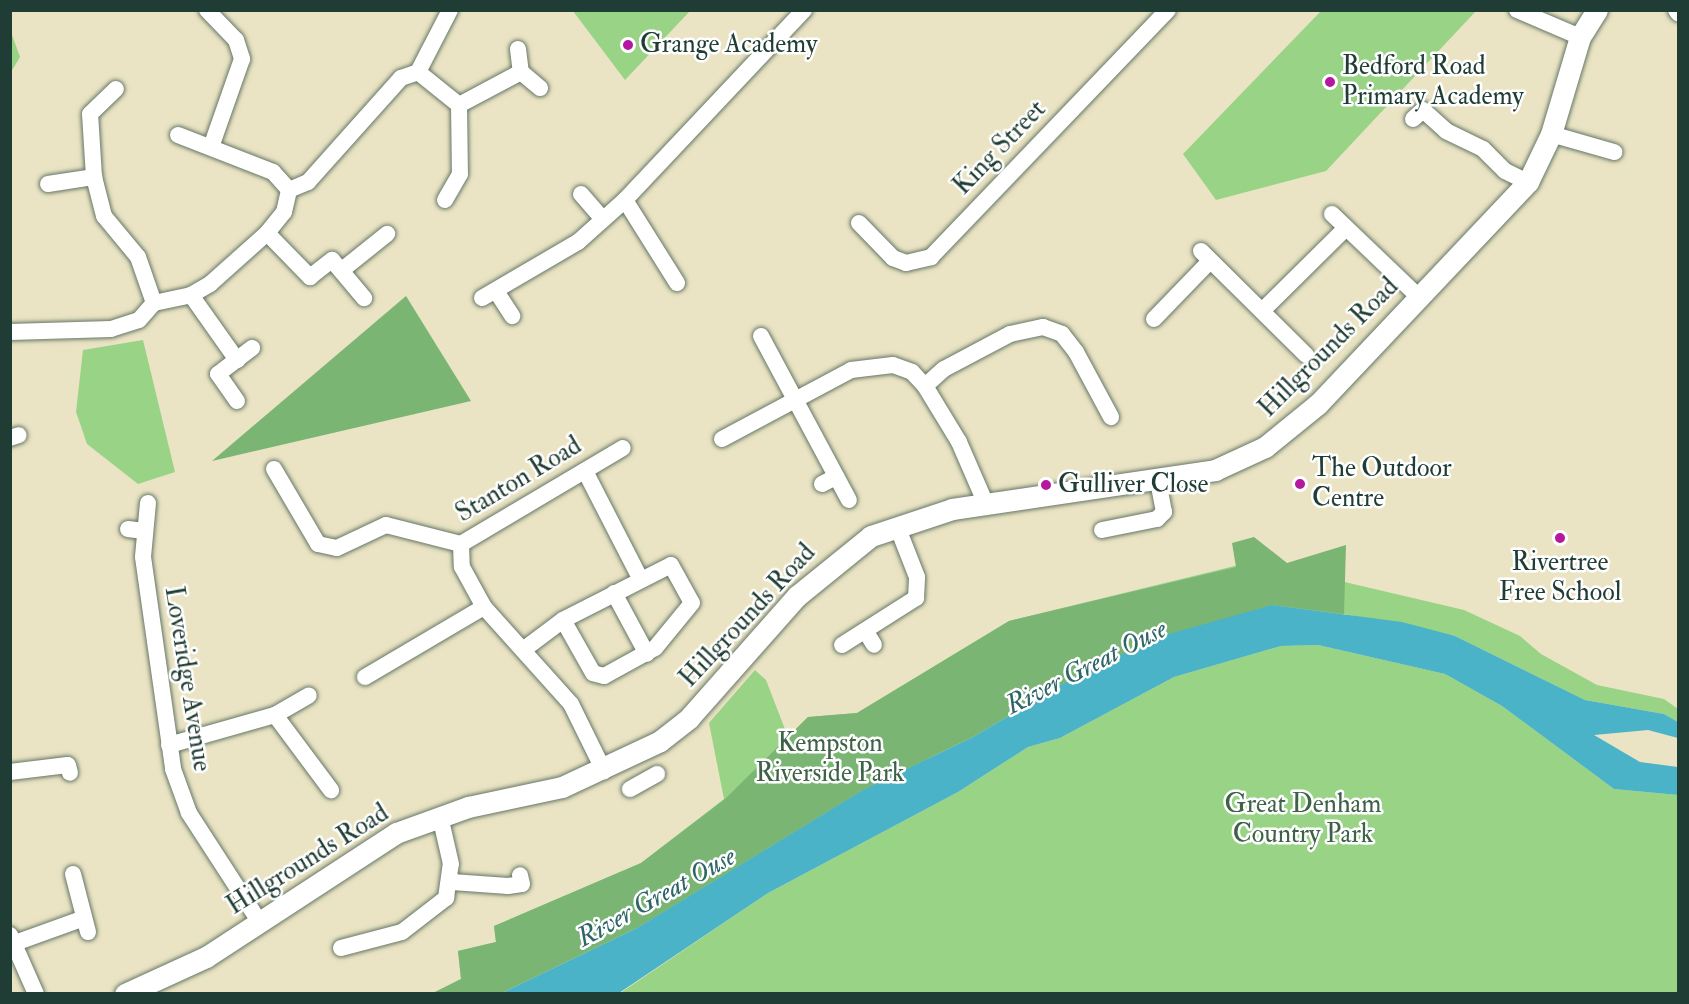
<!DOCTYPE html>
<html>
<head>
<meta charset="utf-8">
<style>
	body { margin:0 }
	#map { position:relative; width:1689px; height:1004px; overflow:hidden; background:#eae4c4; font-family:"IM FELL Double Pica",serif }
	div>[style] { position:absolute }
	.green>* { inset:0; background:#99d386 }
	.forest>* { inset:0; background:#7ab573 }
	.water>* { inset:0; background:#4ab3c8 }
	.roads { filter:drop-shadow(0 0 2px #676) drop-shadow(0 0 2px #676) }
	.minor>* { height:16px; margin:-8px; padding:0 8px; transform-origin:8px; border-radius:8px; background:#fff }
	.tertiary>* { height:21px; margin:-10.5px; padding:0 10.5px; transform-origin:10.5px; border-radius:10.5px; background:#fff }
	.dots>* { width:16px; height:16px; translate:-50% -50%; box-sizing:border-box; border:3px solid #fff; border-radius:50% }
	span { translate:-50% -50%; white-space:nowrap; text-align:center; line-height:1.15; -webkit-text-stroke:5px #fff; paint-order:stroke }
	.poi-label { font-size:26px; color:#1f3d34 }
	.left { translate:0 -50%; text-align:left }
	.street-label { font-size:26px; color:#1f3d34 }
	.park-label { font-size:26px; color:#3e6248 }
	.water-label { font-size:27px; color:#2e6668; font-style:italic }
	.frame { position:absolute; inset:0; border:12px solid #1f3d34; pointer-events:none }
</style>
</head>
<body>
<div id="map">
	<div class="green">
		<i style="clip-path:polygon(1322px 10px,1476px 11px,1326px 171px,1216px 200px,1183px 154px)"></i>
		<i style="clip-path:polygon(573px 11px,690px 11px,625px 80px)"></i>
		<i style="clip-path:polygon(11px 32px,20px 57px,11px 72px)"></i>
		<i style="clip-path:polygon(143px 340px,175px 472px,138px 484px,87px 444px,76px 412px,83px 350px)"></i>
		<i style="clip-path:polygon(1255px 561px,1464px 610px,1520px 636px,1541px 654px,1597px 685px,1664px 699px,1678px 709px,1678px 722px,1664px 714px,1585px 700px,1455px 636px,1344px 614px,1020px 705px,637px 928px,431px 994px,461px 979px,458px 951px,496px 942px,494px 926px,641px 863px,724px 799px,709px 723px,755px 670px,766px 680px,788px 737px,808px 717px,857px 713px,1009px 621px)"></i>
		<i style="clip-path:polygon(1318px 645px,1445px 674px,1502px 706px,1614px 789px,1678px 795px,1678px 993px,619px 994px,768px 893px,958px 792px,1028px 747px,1060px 738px,1174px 677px,1281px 646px)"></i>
	</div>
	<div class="forest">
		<i style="clip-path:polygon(406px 296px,471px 401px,212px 461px)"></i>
		<i style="clip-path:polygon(1254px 537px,1287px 563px,1346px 545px,1344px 614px,1272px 605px,1088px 669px,973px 737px,863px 790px,637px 928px,502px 993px,431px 994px,461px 979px,458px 951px,496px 942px,494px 926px,641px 863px,725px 799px,808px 717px,857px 713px,1009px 621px,1236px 567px,1232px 543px)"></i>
	</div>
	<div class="water">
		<i style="clip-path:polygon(1272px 605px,1402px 622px,1455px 636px,1585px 700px,1664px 714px,1678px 722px,1678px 738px,1648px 730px,1594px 735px,1640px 762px,1678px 767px,1678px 795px,1614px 789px,1502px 706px,1445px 674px,1318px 645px,1281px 646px,1174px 677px,1060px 738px,1028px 747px,958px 792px,768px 893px,619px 993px,502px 993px,637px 928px,863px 790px,973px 737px,1088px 669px,1169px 634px)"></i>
	</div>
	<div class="roads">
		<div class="minor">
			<i style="left:207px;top:10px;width:42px;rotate:46deg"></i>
			<i style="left:236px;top:40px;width:20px;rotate:72deg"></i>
			<i style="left:242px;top:59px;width:93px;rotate:109.4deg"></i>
			<i style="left:1517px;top:10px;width:69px;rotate:23.2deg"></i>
			<i style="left:1676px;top:10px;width:4px;rotate:56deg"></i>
			<i style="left:518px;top:49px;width:23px;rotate:83deg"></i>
			<i style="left:418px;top:72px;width:53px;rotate:38.8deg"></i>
			<i style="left:459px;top:105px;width:69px;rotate:89.2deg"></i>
			<i style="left:460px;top:174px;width:30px;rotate:120deg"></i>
			<i style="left:418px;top:72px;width:70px;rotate:-62.7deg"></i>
			<i style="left:459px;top:105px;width:70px;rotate:-28deg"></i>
			<i style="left:521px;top:72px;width:25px;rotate:40deg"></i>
			<i style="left:1413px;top:119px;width:13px;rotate:-42deg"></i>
			<i style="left:1423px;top:110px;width:31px;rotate:42deg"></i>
			<i style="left:1446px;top:131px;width:41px;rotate:25.9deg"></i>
			<i style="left:1483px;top:149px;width:31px;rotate:45deg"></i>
			<i style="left:1505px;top:171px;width:25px;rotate:26deg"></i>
			<i style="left:1551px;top:134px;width:66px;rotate:15.9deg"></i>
			<i style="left:178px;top:135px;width:102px;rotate:21.3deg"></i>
			<i style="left:273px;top:172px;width:24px;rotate:48deg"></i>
			<i style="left:94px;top:177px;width:63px;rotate:-93.6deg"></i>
			<i style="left:90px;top:114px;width:36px;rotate:-44deg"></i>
			<i style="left:48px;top:184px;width:47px;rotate:-8.7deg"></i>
			<i style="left:94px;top:177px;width:40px;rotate:75.6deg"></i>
			<i style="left:104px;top:216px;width:53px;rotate:50.3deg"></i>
			<i style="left:138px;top:257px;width:49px;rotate:70.8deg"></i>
			<i style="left:581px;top:194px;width:33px;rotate:49deg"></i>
			<i style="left:625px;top:200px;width:98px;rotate:57.9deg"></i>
			<i style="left:1332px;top:214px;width:120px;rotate:43.7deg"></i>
			<i style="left:859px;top:223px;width:49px;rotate:45.8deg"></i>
			<i style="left:893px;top:258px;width:14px;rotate:21deg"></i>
			<i style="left:906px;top:263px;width:26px;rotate:-13deg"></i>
			<i style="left:931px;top:257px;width:342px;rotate:-46.2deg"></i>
			<i style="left:267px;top:233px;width:62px;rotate:45.7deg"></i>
			<i style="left:310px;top:277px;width:28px;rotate:-38deg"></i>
			<i style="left:332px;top:260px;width:50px;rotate:49.9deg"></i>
			<i style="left:1201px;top:251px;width:148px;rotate:44.7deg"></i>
			<i style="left:342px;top:270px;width:58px;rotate:-38.7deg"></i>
			<i style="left:496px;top:291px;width:30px;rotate:57deg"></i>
			<i style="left:191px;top:295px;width:80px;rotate:54.7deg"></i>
			<i style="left:482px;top:298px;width:111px;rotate:-30.3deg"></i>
			<i style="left:578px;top:242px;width:63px;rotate:-41.8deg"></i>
			<i style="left:625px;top:200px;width:261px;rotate:-46.7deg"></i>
			<i style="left:1262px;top:311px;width:118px;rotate:-44.7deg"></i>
			<i style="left:1154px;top:319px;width:81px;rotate:-46deg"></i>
			<i style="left:10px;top:332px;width:101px;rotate:-1.7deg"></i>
			<i style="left:111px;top:329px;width:29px;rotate:-18deg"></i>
			<i style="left:139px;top:320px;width:23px;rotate:-49deg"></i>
			<i style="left:154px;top:303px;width:38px;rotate:-12deg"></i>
			<i style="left:191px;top:295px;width:22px;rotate:-30deg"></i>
			<i style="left:210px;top:284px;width:76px;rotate:-41.8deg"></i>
			<i style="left:267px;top:233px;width:27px;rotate:-51deg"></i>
			<i style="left:284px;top:212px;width:23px;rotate:-77deg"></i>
			<i style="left:289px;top:190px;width:21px;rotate:-23deg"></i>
			<i style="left:308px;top:182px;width:140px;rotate:-48.2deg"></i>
			<i style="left:401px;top:78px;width:18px;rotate:-19deg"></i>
			<i style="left:761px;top:336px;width:186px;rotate:61.8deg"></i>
			<i style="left:925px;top:386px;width:25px;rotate:-42deg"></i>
			<i style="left:944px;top:369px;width:75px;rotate:-27.9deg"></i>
			<i style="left:1010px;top:334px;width:34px;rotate:-12deg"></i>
			<i style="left:1043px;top:327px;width:20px;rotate:20deg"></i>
			<i style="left:1062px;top:334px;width:23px;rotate:52deg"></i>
			<i style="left:1076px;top:352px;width:74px;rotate:61.7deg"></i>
			<i style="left:237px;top:401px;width:33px;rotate:-125deg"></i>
			<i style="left:218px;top:374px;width:43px;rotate:-37.4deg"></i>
			<i style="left:10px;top:438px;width:9px;rotate:-18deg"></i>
			<i style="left:722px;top:439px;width:146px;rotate:-28.1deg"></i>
			<i style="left:851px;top:370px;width:42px;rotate:-6.8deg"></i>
			<i style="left:893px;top:365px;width:20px;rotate:20deg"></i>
			<i style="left:912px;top:372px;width:19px;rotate:47deg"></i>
			<i style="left:925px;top:386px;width:66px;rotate:58.7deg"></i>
			<i style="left:959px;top:442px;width:68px;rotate:66.5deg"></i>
			<i style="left:274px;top:469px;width:87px;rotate:59.6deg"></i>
			<i style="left:318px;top:544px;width:19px;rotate:12deg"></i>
			<i style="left:337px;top:548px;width:54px;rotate:-25.1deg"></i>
			<i style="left:386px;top:525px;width:77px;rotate:14.2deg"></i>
			<i style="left:585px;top:471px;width:120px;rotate:62.8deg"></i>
			<i style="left:822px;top:484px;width:16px;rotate:-27deg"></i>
			<i style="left:148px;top:503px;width:54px;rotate:95.3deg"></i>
			<i style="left:143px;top:557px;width:214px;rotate:81.9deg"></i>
			<i style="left:173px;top:769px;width:47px;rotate:70deg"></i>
			<i style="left:189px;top:813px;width:129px;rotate:57.1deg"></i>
			<i style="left:128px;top:529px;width:16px;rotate:7deg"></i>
			<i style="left:1102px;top:530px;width:56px;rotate:-11.3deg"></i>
			<i style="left:1157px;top:519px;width:10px;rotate:-45deg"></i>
			<i style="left:1164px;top:512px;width:32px;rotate:-101deg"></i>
			<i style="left:461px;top:544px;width:23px;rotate:88deg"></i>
			<i style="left:462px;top:567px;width:46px;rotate:61.2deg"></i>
			<i style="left:484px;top:607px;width:130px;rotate:48.1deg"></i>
			<i style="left:571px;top:704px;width:75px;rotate:63.8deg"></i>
			<i style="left:461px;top:544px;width:188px;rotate:-30.7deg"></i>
			<i style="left:614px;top:593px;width:69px;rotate:61.6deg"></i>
			<i style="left:866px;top:632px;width:15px;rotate:58deg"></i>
			<i style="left:842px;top:645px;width:88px;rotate:-32.4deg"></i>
			<i style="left:916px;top:598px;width:21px;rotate:-87deg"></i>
			<i style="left:917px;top:577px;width:55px;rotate:-111.4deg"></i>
			<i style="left:523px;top:650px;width:50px;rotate:-36.9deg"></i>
			<i style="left:563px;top:620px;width:121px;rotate:-27deg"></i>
			<i style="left:671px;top:565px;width:43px;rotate:61.1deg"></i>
			<i style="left:692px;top:603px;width:58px;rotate:129.4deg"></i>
			<i style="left:655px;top:648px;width:58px;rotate:151.2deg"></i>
			<i style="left:604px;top:676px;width:11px;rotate:-165deg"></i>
			<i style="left:593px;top:673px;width:61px;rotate:-119.5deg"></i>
			<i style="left:365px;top:677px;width:138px;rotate:-30.5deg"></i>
			<i style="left:275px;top:715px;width:39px;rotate:-30deg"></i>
			<i style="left:169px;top:745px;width:110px;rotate:-15.8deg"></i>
			<i style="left:275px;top:715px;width:94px;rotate:53.3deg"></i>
			<i style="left:10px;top:772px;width:58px;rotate:-6.9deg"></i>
			<i style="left:68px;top:765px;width:8px;rotate:76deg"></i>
			<i style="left:630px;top:789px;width:31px;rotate:-29deg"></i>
			<i style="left:73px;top:874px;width:60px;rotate:75.5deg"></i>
			<i style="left:452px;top:882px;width:56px;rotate:4.1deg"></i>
			<i style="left:508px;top:886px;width:14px;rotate:-8deg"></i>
			<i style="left:522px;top:884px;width:9px;rotate:-103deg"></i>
			<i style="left:10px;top:935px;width:64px;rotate:66.2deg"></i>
			<i style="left:15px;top:943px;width:73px;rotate:-19.9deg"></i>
			<i style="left:341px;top:948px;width:63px;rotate:-14.7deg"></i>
			<i style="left:402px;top:932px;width:56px;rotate:-37.7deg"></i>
			<i style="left:446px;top:898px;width:34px;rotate:-82deg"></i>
			<i style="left:451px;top:864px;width:49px;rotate:-102.9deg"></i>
		</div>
		<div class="tertiary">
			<i style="left:125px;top:994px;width:89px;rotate:-24.6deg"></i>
			<i style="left:206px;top:957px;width:227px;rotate:-33.1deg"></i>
			<i style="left:396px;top:833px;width:77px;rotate:-19.9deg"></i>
			<i style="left:468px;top:807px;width:96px;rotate:-12deg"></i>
			<i style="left:562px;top:787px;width:108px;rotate:-25.1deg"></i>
			<i style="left:660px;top:741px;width:37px;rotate:-38deg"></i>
			<i style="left:689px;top:718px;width:163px;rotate:-48.5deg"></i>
			<i style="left:797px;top:596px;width:95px;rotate:-39deg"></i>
			<i style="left:871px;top:536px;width:85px;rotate:-18.4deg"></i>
			<i style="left:952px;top:509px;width:266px;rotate:-8.4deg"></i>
			<i style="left:1215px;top:470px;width:55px;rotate:-24.7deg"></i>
			<i style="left:1265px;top:447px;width:68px;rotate:-39.1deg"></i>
			<i style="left:1318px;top:404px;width:306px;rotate:-46.6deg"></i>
			<i style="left:1528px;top:182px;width:53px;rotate:-64.4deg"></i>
			<i style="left:1551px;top:134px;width:101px;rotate:-73.4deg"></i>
			<i style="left:1580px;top:37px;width:32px;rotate:-58deg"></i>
		</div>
	</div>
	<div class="dots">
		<i style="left:628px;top:45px;background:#b5179e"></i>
		<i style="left:1330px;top:82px;background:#b5179e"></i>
		<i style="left:1300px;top:484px;background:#b5179e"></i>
		<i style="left:1046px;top:485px;background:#b5179e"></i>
		<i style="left:1560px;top:538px;background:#b5179e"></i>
	</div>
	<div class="poi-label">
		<span class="left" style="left:640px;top:45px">Grange Academy</span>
		<span class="left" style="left:1342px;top:82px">Bedford Road<br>Primary Academy</span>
		<span class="left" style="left:1312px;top:484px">The Outdoor<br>Centre</span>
		<span class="left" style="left:1058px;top:485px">Gulliver Close</span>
		<span style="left:1560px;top:578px">Rivertree<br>Free School</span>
	</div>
	<div class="street-label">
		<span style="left:1000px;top:148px;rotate:-46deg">King Street</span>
		<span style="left:1329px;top:348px;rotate:-45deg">Hillgrounds Road</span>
		<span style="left:519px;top:480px;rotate:-31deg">Stanton Road</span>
		<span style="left:748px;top:616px;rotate:-47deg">Hillgrounds Road</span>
		<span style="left:187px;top:679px;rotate:81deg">Loveridge Avenue</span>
		<span style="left:308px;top:860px;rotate:-32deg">Hillgrounds Road</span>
	</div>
	<div class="park-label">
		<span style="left:830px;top:759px">Kempston<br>Riverside Park</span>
		<span style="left:1303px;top:820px">Great Denham<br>Country Park</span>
	</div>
	<div class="water-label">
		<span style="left:1086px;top:667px;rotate:-27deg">River Great Ouse</span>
		<span style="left:656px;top:897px;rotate:-29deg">River Great Ouse</span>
	</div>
	<div class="frame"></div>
</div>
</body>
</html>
